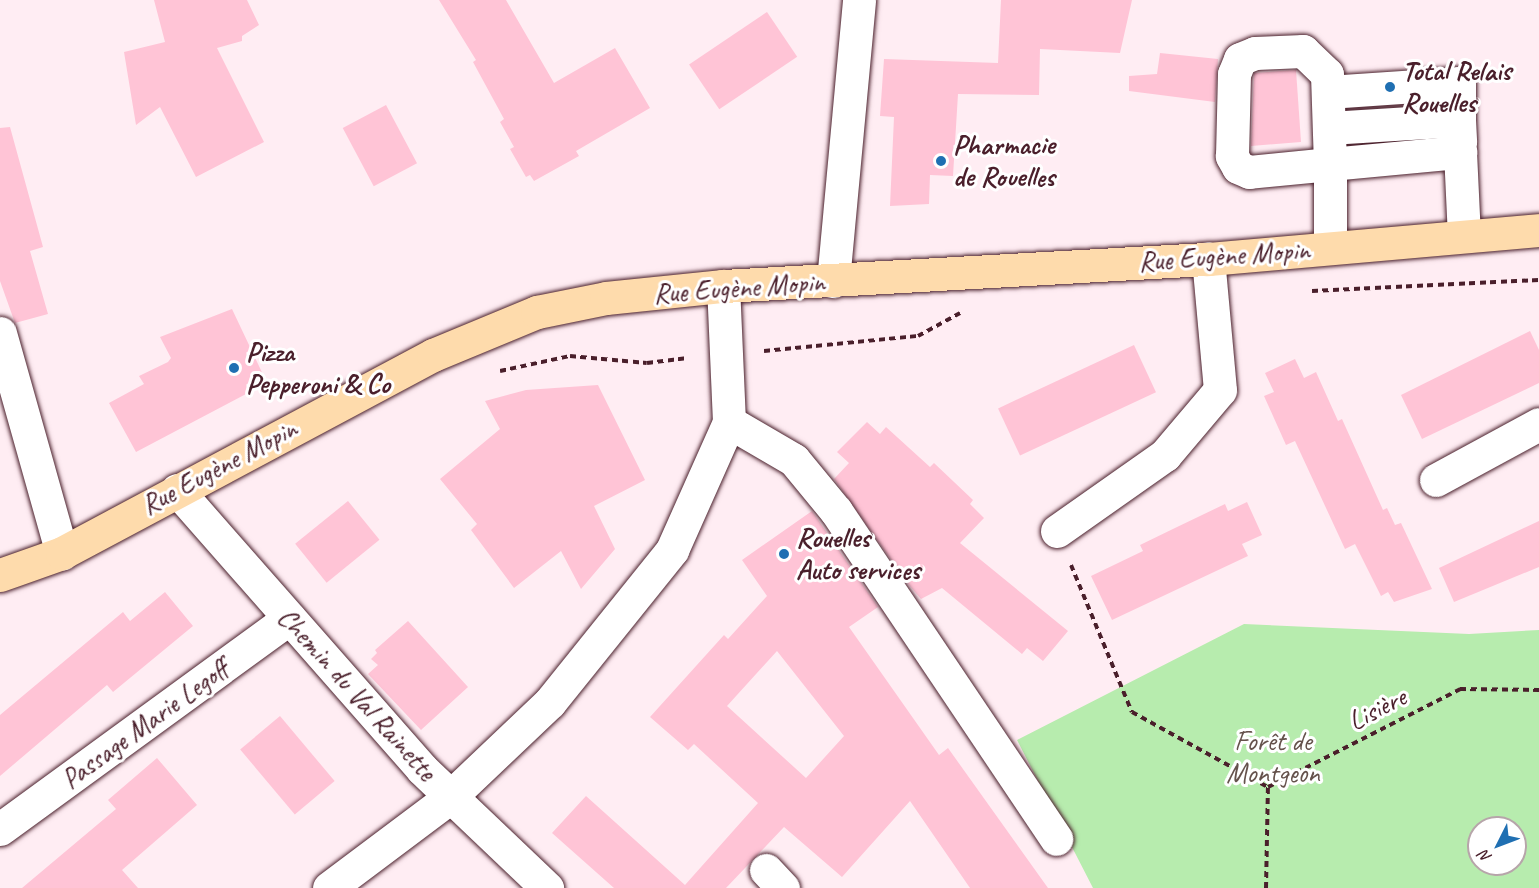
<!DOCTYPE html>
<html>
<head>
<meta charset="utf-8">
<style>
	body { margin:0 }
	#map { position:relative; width:1539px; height:888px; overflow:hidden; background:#ffedf3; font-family:Caveat,sans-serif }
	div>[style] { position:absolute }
	.green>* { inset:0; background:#b7ecae }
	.building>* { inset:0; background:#ffc4d6; transform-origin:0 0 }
	.path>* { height:4px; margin-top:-2px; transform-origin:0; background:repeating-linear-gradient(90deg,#4a1f2b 0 6px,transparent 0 10.5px) }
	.roads { filter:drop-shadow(0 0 2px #4a1f2b) drop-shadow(0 0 2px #4a1f2b) }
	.minor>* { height:33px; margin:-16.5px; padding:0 16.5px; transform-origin:16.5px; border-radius:16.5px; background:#fff }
	.major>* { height:33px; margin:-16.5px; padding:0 16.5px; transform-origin:16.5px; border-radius:16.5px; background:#fedbac }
	.dots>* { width:16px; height:16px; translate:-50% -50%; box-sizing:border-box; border:3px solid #fff; border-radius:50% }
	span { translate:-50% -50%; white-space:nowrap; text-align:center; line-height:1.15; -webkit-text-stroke:6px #fff; paint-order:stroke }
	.poi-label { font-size:28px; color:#4a1f2b; font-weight:700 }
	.left { translate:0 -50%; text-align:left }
	.street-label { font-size:28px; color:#4a1f2b }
	.park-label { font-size:28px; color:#65524c }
	.north { position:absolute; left:1467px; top:816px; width:60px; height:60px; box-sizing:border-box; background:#fff; border:2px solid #b7a5aa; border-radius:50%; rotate:228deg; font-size:16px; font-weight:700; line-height:24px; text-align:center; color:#4a1f2b }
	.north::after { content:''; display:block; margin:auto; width:21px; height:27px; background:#1f6fb2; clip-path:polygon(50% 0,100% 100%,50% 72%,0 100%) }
</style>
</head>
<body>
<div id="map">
	<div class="green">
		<i style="clip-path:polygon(evenodd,1244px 624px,1469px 634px,1539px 630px,1539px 888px,1093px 888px,1017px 740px,1244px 624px,1479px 828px,1515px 828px,1515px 864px,1479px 864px,1479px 828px)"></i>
	</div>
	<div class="building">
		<i style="clip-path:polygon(154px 0,247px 0,259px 25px,242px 36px,242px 41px,217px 48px,264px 142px,196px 177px,160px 107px,136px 125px,124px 52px,165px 42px)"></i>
		<i style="clip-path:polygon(439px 0,506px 0,554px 83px,615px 48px,650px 108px,576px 151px,579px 156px,534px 181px,530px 175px,526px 177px,510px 149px,514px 147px,500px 122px,504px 119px,473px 62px,476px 60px)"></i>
		<i style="clip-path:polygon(1001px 0,1132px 0,1120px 53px,1040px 49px,1039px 95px,958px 94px,953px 176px,930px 175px,929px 204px,890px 206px,894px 117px,880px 116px,884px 59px,998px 63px)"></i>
		<i style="left:767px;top:12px;width:54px;height:94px;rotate:56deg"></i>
		<i style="clip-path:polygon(1160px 53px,1218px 59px,1215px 102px,1129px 91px,1129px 76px,1157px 74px)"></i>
		<i style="clip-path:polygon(1296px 70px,1301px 142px,1251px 146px,1254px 73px)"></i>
		<i style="left:386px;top:105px;width:66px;height:49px;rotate:62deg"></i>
		<i style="clip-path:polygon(10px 127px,43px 247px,30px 251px,48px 314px,15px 323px,0 281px,0 128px)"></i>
		<i style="clip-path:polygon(232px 309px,267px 383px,136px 452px,109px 403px,144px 384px,139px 376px,168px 362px,171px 358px,160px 337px)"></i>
		<i style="clip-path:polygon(1530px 331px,1539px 350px,1539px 383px,1422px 439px,1401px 395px)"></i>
		<i style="left:1134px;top:345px;width:52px;height:150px;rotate:65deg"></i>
		<i style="clip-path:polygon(1295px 359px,1304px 378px,1316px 372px,1338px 421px,1342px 419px,1383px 510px,1387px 508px,1395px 525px,1401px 523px,1432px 589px,1394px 602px,1388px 592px,1381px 596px,1355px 544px,1345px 549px,1295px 441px,1286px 445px,1264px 396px,1274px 392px,1265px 373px)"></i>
		<i style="clip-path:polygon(598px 385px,645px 480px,594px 506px,615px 549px,581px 589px,561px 551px,514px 588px,471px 530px,477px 524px,440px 479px,500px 429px,485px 401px,526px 390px)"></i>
		<i style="clip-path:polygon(867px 422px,880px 434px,886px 427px,930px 467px,934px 463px,973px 500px,970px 504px,984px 518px,960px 543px,1068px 631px,1043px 661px,1027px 648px,1022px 654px,942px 588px,921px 599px,909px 585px,834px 479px,849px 463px,837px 452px)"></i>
		<i style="left:348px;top:501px;width:50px;height:68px;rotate:51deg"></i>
		<i style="clip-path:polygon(1247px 502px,1262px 535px,1242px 544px,1248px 556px,1112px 620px,1091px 576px,1143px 551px,1140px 545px,1175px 528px,1225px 504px,1228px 511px)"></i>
		<i style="clip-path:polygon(evenodd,812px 511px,878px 607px,849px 627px,939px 755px,948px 748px,1048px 888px,970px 888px,910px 801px,842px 877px,784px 827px,726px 888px,614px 888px,552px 833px,586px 796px,685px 885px,758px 803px,694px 744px,688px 750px,650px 717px,724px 635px,728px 639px,767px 596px,742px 560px,812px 511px,777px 651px,844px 736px,806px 778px,727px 706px,777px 651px)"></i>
		<i style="clip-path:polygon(1539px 521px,1539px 567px,1454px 602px,1439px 568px)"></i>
		<i style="clip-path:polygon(165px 592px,193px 626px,113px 692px,107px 685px,0 776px,0 715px,123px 612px,130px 621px)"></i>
		<i style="clip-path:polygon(408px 621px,468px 687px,421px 730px,368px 674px,378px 665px,371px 659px,377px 653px,375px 650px)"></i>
		<i style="left:280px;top:716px;width:85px;height:52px;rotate:50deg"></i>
		<i style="clip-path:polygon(157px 758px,197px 805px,122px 870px,138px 888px,22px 888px,116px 809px,108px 800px)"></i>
	</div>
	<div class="path">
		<i style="left:1312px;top:291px;width:227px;rotate:-2.8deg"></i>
		<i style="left:764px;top:351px;width:155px;rotate:-5.6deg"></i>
		<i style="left:918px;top:336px;width:48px;rotate:-28.7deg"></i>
		<i style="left:500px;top:371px;width:72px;rotate:-12.1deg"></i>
		<i style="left:570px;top:356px;width:77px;rotate:5.2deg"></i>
		<i style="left:647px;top:363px;width:41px;rotate:-7deg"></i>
		<i style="left:1071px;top:565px;width:159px;rotate:67.5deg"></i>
		<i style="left:1132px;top:712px;width:155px;rotate:28.9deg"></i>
		<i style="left:1266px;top:888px;width:101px;rotate:-88.9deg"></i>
		<i style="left:1268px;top:787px;width:216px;rotate:-27deg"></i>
		<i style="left:1460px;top:689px;width:79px;rotate:0.7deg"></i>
	</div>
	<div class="roads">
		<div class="minor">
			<i style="left:1303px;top:51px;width:33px;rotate:44deg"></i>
			<i style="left:1327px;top:74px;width:90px;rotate:88.1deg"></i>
			<i style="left:1330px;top:164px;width:81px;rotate:174.4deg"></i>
			<i style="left:1249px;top:172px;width:12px;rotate:-156deg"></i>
			<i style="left:1238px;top:167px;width:13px;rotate:-119deg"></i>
			<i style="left:1232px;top:156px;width:82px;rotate:-88.6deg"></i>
			<i style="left:1234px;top:74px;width:16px;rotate:-68deg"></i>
			<i style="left:1240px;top:59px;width:16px;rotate:-22deg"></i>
			<i style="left:1255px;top:53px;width:48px;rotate:-2.4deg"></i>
			<i style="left:1328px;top:92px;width:131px;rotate:-3.9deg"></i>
			<i style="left:1459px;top:83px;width:37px;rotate:90deg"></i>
			<i style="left:1329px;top:128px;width:130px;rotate:-3.5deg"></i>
			<i style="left:1459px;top:120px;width:22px;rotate:87deg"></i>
			<i style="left:1330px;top:248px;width:84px;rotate:-90deg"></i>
			<i style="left:1330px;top:164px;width:131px;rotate:-5.3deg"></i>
			<i style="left:1460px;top:152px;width:84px;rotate:87.3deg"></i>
			<i style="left:833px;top:281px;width:282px;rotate:-84.7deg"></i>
			<i style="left:0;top:333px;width:229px;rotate:74.3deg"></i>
			<i style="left:729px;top:422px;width:75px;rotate:30.3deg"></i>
			<i style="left:794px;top:460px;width:66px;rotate:50.5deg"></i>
			<i style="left:836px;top:511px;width:395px;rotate:56.1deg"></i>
			<i style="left:1436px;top:480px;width:117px;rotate:-28.5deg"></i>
			<i style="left:177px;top:490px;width:371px;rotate:48.7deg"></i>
			<i style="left:422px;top:769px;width:173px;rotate:43.6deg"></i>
			<i style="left:1057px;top:531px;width:132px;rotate:-35.1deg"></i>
			<i style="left:1165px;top:455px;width:85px;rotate:-49.8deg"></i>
			<i style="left:1220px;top:390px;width:132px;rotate:-95.2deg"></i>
			<i style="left:0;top:829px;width:358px;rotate:-36.1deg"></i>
			<i style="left:766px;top:870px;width:25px;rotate:47deg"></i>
			<i style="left:329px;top:888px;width:150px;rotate:-36.9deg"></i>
			<i style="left:449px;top:798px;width:139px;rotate:-43.5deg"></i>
			<i style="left:550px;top:702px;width:195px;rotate:-51.2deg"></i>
			<i style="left:672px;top:550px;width:140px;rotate:-66deg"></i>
			<i style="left:729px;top:422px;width:136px;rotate:-92.5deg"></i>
		</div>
		<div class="major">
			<i style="left:0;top:575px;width:66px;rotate:-19.5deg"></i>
			<i style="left:62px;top:553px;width:421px;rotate:-28.1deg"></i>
			<i style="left:433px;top:355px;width:113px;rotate:-22.5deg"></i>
			<i style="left:537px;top:312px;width:70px;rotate:-11.5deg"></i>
			<i style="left:606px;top:298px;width:118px;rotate:-5.9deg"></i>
			<i style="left:723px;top:286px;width:486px;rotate:-3.2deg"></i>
			<i style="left:1208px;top:259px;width:332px;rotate:-5deg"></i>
		</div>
	</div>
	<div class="dots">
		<i style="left:1390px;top:87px;background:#1f6fb2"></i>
		<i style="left:941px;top:161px;background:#1f6fb2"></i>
		<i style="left:234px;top:368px;background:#1f6fb2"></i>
		<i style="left:784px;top:554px;background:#1f6fb2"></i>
	</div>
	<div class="poi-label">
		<span class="left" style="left:1402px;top:87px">Total Relais<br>Rouelles</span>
		<span class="left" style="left:953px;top:161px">Pharmacie<br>de Rouelles</span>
		<span class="left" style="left:246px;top:368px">Pizza<br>Pepperoni &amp; Co</span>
		<span class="left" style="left:796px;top:554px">Rouelles<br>Auto services</span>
	</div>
	<div class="street-label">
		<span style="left:1224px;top:256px;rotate:-4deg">Rue Eugène Mopin</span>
		<span style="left:739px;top:288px;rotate:-4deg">Rue Eugène Mopin</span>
		<span style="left:219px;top:467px;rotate:-28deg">Rue Eugène Mopin</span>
		<span style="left:357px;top:694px;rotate:48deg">Chemin du Val Rainette</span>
		<span style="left:1377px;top:709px;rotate:-27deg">Lisière</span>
		<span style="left:145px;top:724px;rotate:-36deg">Passage Marie Legoff</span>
	</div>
	<div class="park-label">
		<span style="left:1273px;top:757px">Forêt de<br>Montgeon</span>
	</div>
	<div class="north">N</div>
</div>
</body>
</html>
